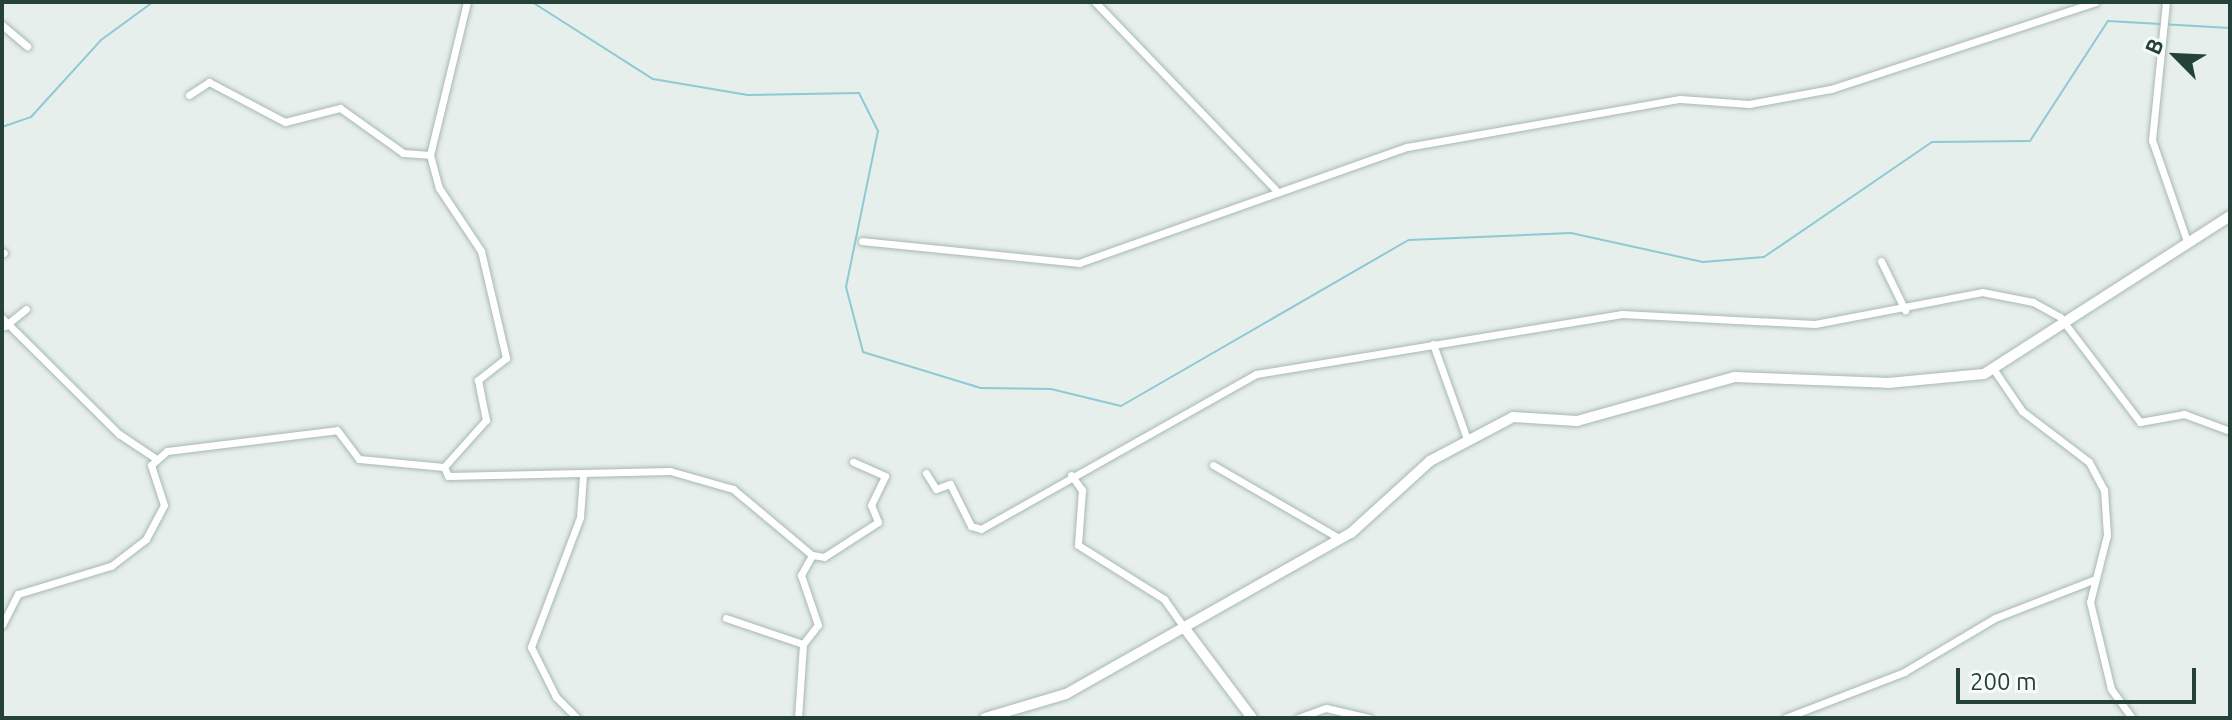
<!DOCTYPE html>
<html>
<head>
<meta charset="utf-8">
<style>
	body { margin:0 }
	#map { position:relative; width:2232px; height:720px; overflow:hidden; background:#e6efeb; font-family:Ubuntu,sans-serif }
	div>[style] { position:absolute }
	.stream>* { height:2px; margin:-1px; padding:0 1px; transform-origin:1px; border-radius:1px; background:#8ec9d4 }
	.roads { filter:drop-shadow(0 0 2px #a8b8b2) drop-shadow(0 0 2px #a8b8b2) }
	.street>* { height:7px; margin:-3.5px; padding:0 3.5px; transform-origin:3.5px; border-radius:3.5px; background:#fff }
	.secondary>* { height:10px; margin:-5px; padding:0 5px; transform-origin:5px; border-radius:5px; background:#fff }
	span { translate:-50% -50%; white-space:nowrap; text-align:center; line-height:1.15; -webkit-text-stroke:6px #f7fbf9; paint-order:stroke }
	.frame { position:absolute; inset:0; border:4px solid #24423a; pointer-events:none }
	.north { position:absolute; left:2136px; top:16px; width:80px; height:80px; -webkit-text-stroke:6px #f7fbf9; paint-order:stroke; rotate:294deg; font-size:22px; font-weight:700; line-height:32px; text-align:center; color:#24423a }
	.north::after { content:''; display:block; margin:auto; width:28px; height:36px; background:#24423a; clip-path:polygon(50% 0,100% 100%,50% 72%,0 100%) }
	.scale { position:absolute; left:1956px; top:668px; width:240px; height:36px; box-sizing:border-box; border:4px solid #24423a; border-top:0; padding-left:10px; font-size:24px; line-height:28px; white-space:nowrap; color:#24423a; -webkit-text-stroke:6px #f7fbf9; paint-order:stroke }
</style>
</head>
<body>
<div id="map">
	<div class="stream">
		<i style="left:532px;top:2px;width:143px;rotate:32.5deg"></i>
		<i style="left:653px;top:79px;width:96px;rotate:9.6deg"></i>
		<i style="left:748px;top:95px;width:111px;rotate:-1deg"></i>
		<i style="left:859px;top:93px;width:42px;rotate:63.4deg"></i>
		<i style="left:878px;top:131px;width:159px;rotate:101.6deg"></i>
		<i style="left:846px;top:287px;width:67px;rotate:75.3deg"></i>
		<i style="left:863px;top:352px;width:123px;rotate:17deg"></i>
		<i style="left:981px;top:388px;width:70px;rotate:0.8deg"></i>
		<i style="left:1051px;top:389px;width:72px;rotate:13.7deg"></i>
		<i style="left:1121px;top:406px;width:332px;rotate:-30deg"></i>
		<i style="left:1409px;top:240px;width:162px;rotate:-2.5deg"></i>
		<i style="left:1571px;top:233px;width:135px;rotate:12.4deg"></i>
		<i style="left:1703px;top:262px;width:61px;rotate:-4.7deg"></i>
		<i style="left:1764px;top:257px;width:204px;rotate:-34.4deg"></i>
		<i style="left:1932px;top:142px;width:98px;rotate:-0.6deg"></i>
		<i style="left:2030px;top:141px;width:143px;rotate:-57deg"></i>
		<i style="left:2108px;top:21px;width:122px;rotate:3.3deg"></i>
		<i style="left:2px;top:127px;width:31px;rotate:-19deg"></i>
		<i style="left:31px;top:117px;width:104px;rotate:-47.7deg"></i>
		<i style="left:101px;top:40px;width:64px;rotate:-36.2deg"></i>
	</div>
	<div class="roads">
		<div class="street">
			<i style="left:467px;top:2px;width:157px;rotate:103.6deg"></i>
			<i style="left:430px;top:155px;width:34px;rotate:75deg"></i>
			<i style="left:439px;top:188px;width:76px;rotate:56.3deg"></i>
			<i style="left:481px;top:251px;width:110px;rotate:76.8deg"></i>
			<i style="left:506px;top:358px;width:36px;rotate:142deg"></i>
			<i style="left:478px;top:380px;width:41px;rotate:78.7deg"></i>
			<i style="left:486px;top:420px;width:63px;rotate:131.8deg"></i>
			<i style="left:444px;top:467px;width:10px;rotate:66deg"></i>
			<i style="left:448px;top:476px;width:222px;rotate:-1.3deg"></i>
			<i style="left:670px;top:471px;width:66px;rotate:15.9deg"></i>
			<i style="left:733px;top:489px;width:103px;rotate:39.9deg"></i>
			<i style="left:1095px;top:2px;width:260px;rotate:46.1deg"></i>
			<i style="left:2166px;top:2px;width:139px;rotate:95.8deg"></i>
			<i style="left:2152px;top:140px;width:107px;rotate:70.9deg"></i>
			<i style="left:2px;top:25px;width:33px;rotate:40deg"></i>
			<i style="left:189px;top:95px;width:24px;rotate:-33deg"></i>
			<i style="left:209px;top:82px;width:86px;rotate:27.8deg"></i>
			<i style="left:285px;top:122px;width:57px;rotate:-14.3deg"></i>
			<i style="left:340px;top:108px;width:77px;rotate:35.5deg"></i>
			<i style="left:403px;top:153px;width:27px;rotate:4deg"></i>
			<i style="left:862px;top:241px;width:218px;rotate:5.8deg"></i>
			<i style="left:1079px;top:263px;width:348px;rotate:-19.5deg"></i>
			<i style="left:1407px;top:147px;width:277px;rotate:-10deg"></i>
			<i style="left:1680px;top:99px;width:69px;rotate:4.1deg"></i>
			<i style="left:1749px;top:104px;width:83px;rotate:-10.4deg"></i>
			<i style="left:1831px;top:89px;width:278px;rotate:-18.2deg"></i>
			<i style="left:2px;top:252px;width:2px;rotate:27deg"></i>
			<i style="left:1881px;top:261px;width:55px;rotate:63.9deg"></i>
			<i style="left:2px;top:318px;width:165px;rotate:44.8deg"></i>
			<i style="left:119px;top:434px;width:43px;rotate:33.7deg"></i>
			<i style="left:5px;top:326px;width:27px;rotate:-39deg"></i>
			<i style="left:1433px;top:344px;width:101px;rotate:70.3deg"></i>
			<i style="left:1994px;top:370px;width:50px;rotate:55.7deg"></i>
			<i style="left:2022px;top:411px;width:84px;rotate:37.3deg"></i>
			<i style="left:2089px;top:462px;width:32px;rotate:62deg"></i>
			<i style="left:2104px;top:490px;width:45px;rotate:86.2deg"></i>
			<i style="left:2107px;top:535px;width:69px;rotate:104.2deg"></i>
			<i style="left:2090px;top:602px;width:89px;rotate:76.4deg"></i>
			<i style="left:2111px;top:689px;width:36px;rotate:54deg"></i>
			<i style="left:1213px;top:465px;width:146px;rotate:30.1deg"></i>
			<i style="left:926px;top:473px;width:19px;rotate:58deg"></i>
			<i style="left:936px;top:489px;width:15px;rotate:-20deg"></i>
			<i style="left:950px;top:484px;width:47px;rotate:63.4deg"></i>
			<i style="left:971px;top:526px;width:10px;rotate:17deg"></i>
			<i style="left:981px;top:529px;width:316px;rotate:-29.4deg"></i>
			<i style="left:1256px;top:374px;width:371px;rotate:-9.3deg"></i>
			<i style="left:1622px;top:314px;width:193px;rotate:3deg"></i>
			<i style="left:1815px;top:324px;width:170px;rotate:-10.8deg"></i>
			<i style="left:1982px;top:292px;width:52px;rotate:11.1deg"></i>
			<i style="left:2033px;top:302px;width:31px;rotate:29deg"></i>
			<i style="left:2060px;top:317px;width:132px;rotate:52.7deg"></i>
			<i style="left:2140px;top:422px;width:45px;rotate:-10.3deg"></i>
			<i style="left:2184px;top:414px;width:49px;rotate:20.3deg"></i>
			<i style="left:1071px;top:475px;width:19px;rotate:54deg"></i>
			<i style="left:1082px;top:490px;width:55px;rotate:94.2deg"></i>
			<i style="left:1078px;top:545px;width:102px;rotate:32.1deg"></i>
			<i style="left:1164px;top:599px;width:33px;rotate:55deg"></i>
			<i style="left:726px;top:618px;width:81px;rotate:18.7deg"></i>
			<i style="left:2px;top:625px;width:35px;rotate:-63deg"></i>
			<i style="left:18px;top:594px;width:97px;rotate:-16.8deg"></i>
			<i style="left:111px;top:566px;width:44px;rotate:-37.6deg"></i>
			<i style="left:146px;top:539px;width:38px;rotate:-62deg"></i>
			<i style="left:164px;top:505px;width:42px;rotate:-108deg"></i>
			<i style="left:151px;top:465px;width:21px;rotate:-41deg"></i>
			<i style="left:167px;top:451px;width:171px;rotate:-7deg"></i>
			<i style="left:337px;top:430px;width:36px;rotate:53deg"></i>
			<i style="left:359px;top:459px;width:85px;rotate:5.4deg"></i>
			<i style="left:577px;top:718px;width:30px;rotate:-135deg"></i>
			<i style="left:556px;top:697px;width:56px;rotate:-116.6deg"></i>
			<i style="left:531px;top:647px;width:139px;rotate:-69.3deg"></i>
			<i style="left:580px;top:517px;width:42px;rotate:-85.9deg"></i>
			<i style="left:798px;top:718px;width:74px;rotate:-86.1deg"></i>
			<i style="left:803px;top:644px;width:24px;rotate:-52deg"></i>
			<i style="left:818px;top:625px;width:53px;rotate:-108.8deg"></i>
			<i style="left:801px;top:575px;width:23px;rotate:-61deg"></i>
			<i style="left:812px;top:555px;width:12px;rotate:9deg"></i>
			<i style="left:824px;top:557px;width:64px;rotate:-32.9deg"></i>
			<i style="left:878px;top:522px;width:18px;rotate:-112deg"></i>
			<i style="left:871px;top:505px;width:32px;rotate:-64deg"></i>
			<i style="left:885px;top:476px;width:35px;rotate:-156deg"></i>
			<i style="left:1298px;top:718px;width:30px;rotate:-20deg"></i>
			<i style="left:1326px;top:708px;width:44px;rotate:13.1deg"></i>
			<i style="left:1785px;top:718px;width:128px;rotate:-21.1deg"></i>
			<i style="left:1904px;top:672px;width:106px;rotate:-30.7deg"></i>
			<i style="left:1995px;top:618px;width:105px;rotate:-21.2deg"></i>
		</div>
		<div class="secondary">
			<i style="left:1183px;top:626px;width:115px;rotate:53.1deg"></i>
			<i style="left:985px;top:718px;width:84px;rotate:-16.5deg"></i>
			<i style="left:1066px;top:694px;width:327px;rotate:-29.5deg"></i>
			<i style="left:1351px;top:533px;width:107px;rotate:-42.3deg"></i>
			<i style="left:1430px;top:461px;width:94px;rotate:-27.9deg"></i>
			<i style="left:1513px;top:417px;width:64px;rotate:3.6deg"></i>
			<i style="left:1577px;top:421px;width:164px;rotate:-15.6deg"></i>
			<i style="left:1735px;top:377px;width:153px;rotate:2.2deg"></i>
			<i style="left:1888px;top:383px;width:96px;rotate:-5.4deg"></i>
			<i style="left:1984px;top:374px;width:292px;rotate:-32.7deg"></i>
		</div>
	</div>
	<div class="frame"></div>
	<div class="north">B</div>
	<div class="scale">200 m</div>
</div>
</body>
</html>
